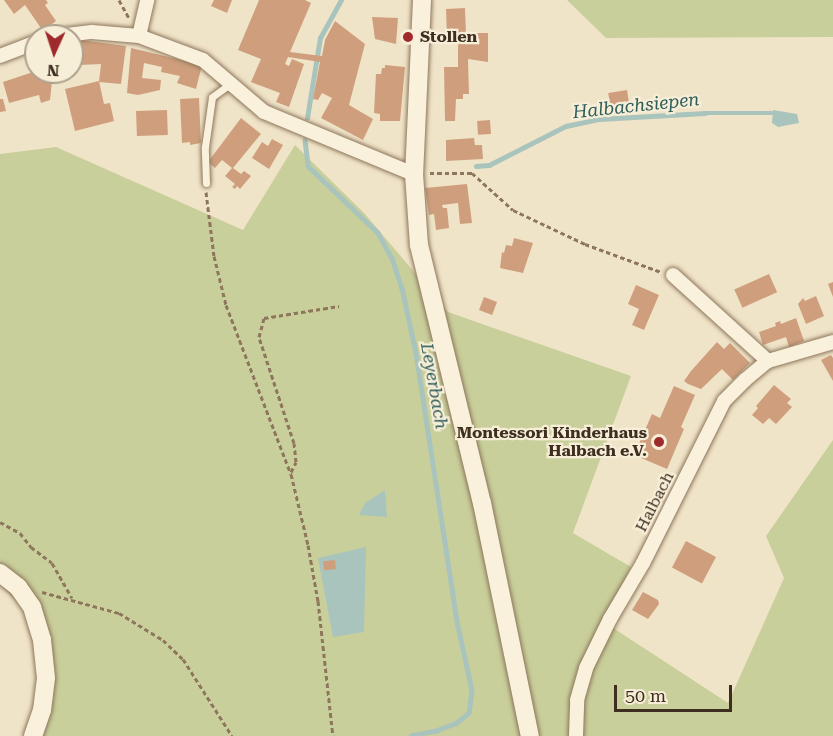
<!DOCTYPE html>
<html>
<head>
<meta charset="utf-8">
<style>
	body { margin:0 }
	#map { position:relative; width:833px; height:736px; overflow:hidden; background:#f0e4c8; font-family:"Roboto Serif",serif }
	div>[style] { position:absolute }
	.green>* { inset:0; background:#c9cf9b }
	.water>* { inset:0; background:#a9c4bc }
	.stream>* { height:4.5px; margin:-2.25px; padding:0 2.25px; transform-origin:2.25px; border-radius:2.25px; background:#a9c4bc }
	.building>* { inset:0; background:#cf9f7d; transform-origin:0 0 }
	.path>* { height:3px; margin-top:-1.5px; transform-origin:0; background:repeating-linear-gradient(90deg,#8d765c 0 4.5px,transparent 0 7.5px) }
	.roads { filter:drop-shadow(0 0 2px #8d765c) drop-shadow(0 0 2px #8d765c) }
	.lane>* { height:7px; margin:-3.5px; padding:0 3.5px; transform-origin:3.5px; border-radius:3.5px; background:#faf1dc }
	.street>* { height:14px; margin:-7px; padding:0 7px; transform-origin:7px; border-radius:7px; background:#faf1dc }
	.secondary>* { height:18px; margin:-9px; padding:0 9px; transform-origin:9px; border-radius:9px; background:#faf1dc }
	.dots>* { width:16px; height:16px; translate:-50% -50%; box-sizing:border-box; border:3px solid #f7eed8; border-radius:50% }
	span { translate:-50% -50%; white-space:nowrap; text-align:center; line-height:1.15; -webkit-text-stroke:4.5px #f7eed8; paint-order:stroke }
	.poi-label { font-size:16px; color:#3d2e20; font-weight:700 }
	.left { translate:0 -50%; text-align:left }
	.right { translate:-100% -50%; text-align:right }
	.street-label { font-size:16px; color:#3d2e20 }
	.water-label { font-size:18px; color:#2f5d5a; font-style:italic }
	.north { position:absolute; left:24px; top:24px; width:60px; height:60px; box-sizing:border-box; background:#f7eed8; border:2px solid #ada18e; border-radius:50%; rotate:183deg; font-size:16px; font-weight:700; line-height:24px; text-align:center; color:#3d2e20 }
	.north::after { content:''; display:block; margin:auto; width:21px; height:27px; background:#9e2a2b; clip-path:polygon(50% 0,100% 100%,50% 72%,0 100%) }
	.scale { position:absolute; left:614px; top:685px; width:118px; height:27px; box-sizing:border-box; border:3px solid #3d2e20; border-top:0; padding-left:8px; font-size:18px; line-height:21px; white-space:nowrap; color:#3d2e20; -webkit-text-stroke:4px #f7eed8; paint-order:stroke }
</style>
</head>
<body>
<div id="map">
	<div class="green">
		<i style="clip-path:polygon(567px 0,833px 0,833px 37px,606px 38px)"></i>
		<i style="clip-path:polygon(295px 145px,365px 214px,448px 312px,631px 376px,573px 533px,631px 567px,604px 622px,728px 703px,784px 578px,766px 536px,833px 440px,833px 736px,26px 736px,33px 716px,38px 684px,36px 658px,30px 628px,21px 606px,0 585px,0 154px,56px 147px,243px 230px)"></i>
	</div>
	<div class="water">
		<i style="clip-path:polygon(773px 110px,797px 114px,799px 123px,778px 127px,772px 123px)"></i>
		<i style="clip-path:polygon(385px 490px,387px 517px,359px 515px,365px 503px)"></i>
		<i style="clip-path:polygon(366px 547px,364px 632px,333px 637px,318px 558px)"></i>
	</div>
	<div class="stream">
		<i style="left:307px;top:118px;width:81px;rotate:-80.8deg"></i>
		<i style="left:320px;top:38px;width:43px;rotate:-61.1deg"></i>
		<i style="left:305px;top:140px;width:26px;rotate:83deg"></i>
		<i style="left:308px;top:166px;width:97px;rotate:43.7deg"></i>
		<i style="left:378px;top:233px;width:29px;rotate:61deg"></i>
		<i style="left:392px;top:258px;width:32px;rotate:72deg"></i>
		<i style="left:402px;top:288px;width:66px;rotate:77.8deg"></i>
		<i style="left:416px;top:353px;width:276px;rotate:81.3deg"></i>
		<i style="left:458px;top:626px;width:66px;rotate:77.7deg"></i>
		<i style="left:472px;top:690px;width:23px;rotate:97deg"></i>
		<i style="left:469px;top:713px;width:16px;rotate:140deg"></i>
		<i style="left:457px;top:723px;width:22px;rotate:159deg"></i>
		<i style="left:436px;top:731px;width:25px;rotate:169deg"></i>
		<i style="left:476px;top:166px;width:13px;rotate:-4deg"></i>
		<i style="left:489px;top:165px;width:86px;rotate:-26.9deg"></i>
		<i style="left:566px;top:126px;width:34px;rotate:-12deg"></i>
		<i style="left:599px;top:119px;width:106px;rotate:-3.2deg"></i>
		<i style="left:705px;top:113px;width:67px"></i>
	</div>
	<div class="building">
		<i style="clip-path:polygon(4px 0,46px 0,48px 3px,45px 5px,56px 21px,49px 26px,51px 30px,45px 34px,25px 5px,14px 14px)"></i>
		<i style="clip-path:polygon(214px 0,232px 0,227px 13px,211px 6px)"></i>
		<i style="clip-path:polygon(259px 0,305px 0,311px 3px,290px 52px,322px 56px,325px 40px,335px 21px,365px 44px,349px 105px,373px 119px,363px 140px,321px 118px,332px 98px,322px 93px,318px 100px,313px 99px,320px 62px,288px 57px,285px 64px,289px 66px,292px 59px,304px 64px,289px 107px,276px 102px,280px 93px,251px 82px,261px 59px,238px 50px)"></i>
		<i style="clip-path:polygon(465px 8px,466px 33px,488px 33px,488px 62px,468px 59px,469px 94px,463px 94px,463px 99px,456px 99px,455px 121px,445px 121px,444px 67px,458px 67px,458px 43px,455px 44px,455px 37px,447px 37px,446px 9px)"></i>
		<i style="clip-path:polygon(372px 17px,398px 18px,396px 44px,375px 39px)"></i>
		<i style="clip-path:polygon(81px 40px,126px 46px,121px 84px,99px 82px,101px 64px,80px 65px)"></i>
		<i style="clip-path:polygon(131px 48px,202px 65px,196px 89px,177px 83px,180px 76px,161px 72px,162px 67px,144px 63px,142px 78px,161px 80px,160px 90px,138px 95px,127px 93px)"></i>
		<i style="clip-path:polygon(385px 65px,405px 67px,400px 121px,380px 121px,380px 114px,374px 113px,376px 74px,381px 74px,382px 68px,385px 68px)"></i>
		<i style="clip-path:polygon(36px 71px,53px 72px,50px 100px,41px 103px,39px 95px,9px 103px,3px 82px)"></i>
		<i style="clip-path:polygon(99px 81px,104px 104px,110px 103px,114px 121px,75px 131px,65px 89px)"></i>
		<i style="left:627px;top:90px;width:13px;height:19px;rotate:81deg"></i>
		<i style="clip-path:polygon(199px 98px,201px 143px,190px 145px,190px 142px,182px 143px,180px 99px)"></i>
		<i style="clip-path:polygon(0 99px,3px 99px,6px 111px,0 112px)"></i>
		<i style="left:167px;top:110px;width:25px;height:31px;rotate:88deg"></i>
		<i style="clip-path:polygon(241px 118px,261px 134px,233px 168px,241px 174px,244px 171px,251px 176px,240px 189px,237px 186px,235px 189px,232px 187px,235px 184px,225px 176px,232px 168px,222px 160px,215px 168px,208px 162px)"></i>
		<i style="left:490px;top:120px;width:14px;height:13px;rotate:86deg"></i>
		<i style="clip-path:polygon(474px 138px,475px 145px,482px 145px,483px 159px,446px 161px,446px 140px)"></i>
		<i style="clip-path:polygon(272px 139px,283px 145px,269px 169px,252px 158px,262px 142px,268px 146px)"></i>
		<i style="clip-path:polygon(467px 184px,472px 223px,460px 224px,458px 203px,442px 205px,443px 208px,447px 208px,449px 228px,436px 230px,434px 214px,429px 215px,425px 188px)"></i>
		<i style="clip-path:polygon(514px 238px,533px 243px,523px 273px,500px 268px,502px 252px,504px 253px,506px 245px,512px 246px)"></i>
		<i style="left:769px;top:274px;width:20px;height:38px;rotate:66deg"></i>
		<i style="clip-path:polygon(833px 282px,833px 297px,828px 284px)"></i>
		<i style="clip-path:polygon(636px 285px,659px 295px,644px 330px,632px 325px,639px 309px,628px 304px)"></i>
		<i style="clip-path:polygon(816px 296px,824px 316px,806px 324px,798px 304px,803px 298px,805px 301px)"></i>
		<i style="left:484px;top:297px;width:14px;height:14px;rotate:21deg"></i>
		<i style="clip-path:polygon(796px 318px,804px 341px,789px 347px,786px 337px,763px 345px,759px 332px,776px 326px,775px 323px,780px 321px,781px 324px)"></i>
		<i style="clip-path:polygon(717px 342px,724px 349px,730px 343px,750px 363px,733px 380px,722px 369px,701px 389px,688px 384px,684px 381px,691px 371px)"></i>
		<i style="clip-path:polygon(831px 355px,833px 358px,833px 381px,821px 360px)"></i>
		<i style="clip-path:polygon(774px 385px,791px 399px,787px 403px,792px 407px,776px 424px,769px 418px,763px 424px,752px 415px,758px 408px,756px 406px)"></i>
		<i style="clip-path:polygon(674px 386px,695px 395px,681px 427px,684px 429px,667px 469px,634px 455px,652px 414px,660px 418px)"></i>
		<i style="left:686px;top:541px;width:34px;height:30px;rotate:28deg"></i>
		<i style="left:335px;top:560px;width:9px;height:12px;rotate:84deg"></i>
		<i style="clip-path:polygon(643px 592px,658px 600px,659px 604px,648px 619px,632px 610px)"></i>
	</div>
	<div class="path">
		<i style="left:119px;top:0;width:21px;rotate:61deg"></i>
		<i style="left:430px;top:173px;width:42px"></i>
		<i style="left:472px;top:173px;width:55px;rotate:42.1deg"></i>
		<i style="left:513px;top:210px;width:80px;rotate:25.3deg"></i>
		<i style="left:585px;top:244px;width:81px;rotate:20.2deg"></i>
		<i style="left:206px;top:192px;width:64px;rotate:82.9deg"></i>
		<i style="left:214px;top:256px;width:50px;rotate:76.2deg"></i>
		<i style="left:226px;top:305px;width:181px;rotate:69deg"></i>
		<i style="left:291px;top:474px;width:73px;rotate:76.5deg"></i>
		<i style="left:308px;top:545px;width:57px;rotate:79.9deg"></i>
		<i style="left:318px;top:601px;width:136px;rotate:83.7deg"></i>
		<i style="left:291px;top:472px;width:11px;rotate:-63deg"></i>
		<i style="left:296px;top:462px;width:19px;rotate:-96deg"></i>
		<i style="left:294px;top:443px;width:112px;rotate:-108.3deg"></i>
		<i style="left:259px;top:337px;width:20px;rotate:-75deg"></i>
		<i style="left:264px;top:318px;width:76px;rotate:-9.1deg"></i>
		<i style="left:0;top:522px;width:23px;rotate:29deg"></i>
		<i style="left:20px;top:533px;width:18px;rotate:52deg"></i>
		<i style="left:31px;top:547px;width:26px;rotate:37deg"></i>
		<i style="left:52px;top:563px;width:40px;rotate:60.3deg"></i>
		<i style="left:42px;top:592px;width:80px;rotate:15.3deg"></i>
		<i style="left:119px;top:613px;width:52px;rotate:31.5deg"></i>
		<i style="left:163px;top:640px;width:28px;rotate:44deg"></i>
		<i style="left:183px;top:659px;width:91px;rotate:57.5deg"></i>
	</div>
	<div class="roads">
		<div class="lane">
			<i style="left:206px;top:183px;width:36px;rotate:-92deg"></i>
			<i style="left:205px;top:147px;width:50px;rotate:-82deg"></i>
			<i style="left:212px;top:97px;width:24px;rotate:-36deg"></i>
		</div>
		<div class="street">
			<i style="left:58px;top:36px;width:34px;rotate:-7deg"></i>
			<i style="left:92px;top:32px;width:47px;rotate:4.9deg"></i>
			<i style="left:139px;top:36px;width:68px;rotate:20.6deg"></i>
			<i style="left:203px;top:60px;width:80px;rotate:40.4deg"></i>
			<i style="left:264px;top:112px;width:162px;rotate:22.5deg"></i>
			<i style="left:139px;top:36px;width:37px;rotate:-77deg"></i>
			<i style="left:0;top:56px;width:39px;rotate:-21deg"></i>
			<i style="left:673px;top:275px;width:128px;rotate:42.2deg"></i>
			<i style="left:576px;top:736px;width:36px;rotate:-88deg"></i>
			<i style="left:577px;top:700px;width:33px;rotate:-74deg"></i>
			<i style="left:586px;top:668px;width:55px;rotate:-63.9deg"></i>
			<i style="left:610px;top:619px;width:65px;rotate:-59.5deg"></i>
			<i style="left:643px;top:563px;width:181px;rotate:-63.4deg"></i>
			<i style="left:724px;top:401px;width:30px;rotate:-45deg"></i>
			<i style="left:745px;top:380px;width:30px;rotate:-40deg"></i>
			<i style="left:768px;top:361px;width:68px;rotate:-16.3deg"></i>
		</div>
		<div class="secondary">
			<i style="left:422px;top:0;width:174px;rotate:92.6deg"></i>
			<i style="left:414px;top:174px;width:71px;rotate:86deg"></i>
			<i style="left:419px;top:245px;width:266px;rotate:76.3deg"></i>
			<i style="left:482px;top:503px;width:238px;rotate:78.4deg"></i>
			<i style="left:0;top:573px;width:23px;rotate:38deg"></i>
			<i style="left:18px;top:587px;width:24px;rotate:55deg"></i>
			<i style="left:32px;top:607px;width:34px;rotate:73deg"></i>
			<i style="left:42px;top:640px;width:38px;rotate:84deg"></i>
			<i style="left:46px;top:678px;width:32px;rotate:97deg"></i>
			<i style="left:42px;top:710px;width:28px;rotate:109deg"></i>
		</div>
	</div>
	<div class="dots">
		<i style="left:408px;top:37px;background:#9e2a2b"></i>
		<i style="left:659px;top:442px;background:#9e2a2b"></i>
	</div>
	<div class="poi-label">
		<span class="left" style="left:420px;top:37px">Stollen</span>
		<span class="right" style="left:647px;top:442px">Montessori Kinderhaus<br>Halbach e.V.</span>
	</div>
	<div class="street-label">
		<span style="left:655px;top:502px;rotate:-63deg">Halbach</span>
	</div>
	<div class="water-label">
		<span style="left:636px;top:106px;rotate:-6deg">Halbachsiepen</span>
		<span style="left:434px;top:386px;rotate:80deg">Leyerbach</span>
	</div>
	<div class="north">N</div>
	<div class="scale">50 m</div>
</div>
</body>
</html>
